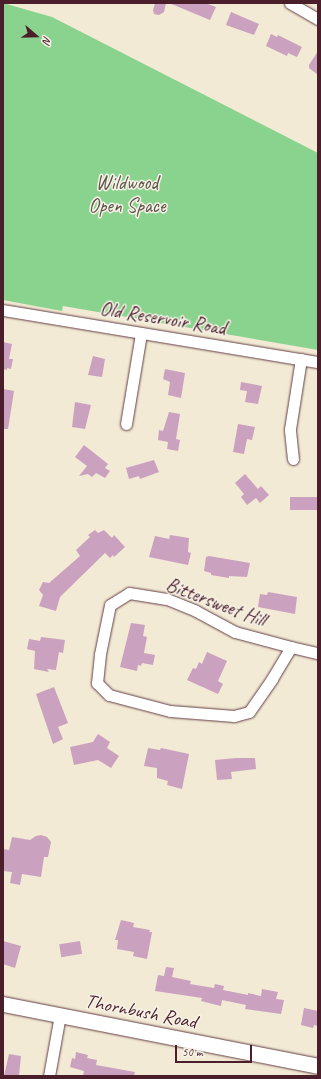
<!DOCTYPE html>
<html>
<head>
<meta charset="utf-8">
<style>
	body { margin:0 }
	#map { position:relative; width:321px; height:1079px; overflow:hidden; background:#f2ead4; font-family:Caveat,sans-serif }
	div>[style] { position:absolute }
	.green>* { inset:0; background:#8ad38f }
	.building>* { inset:0; background:#cba1c0; transform-origin:0 0 }
	.roads { filter:drop-shadow(0 0 1px #633d44) drop-shadow(0 0 1px #633d44) }
	.street>* { height:11px; margin:-5.5px; padding:0 5.5px; transform-origin:5.5px; border-radius:5.5px; background:#fff }
	.secondary>* { height:15px; margin:-7.5px; padding:0 7.5px; transform-origin:7.5px; border-radius:7.5px; background:#fff }
	span { translate:-50% -50%; white-space:nowrap; text-align:center; line-height:1.15; -webkit-text-stroke:3px #f7f3e8; paint-order:stroke }
	.park-label { font-size:20px; color:#5d5549 }
	.street-label { font-size:20px; color:#4a1f2b }
	.frame { position:absolute; inset:0; border:4px solid #4a1f2b; pointer-events:none }
	.north { position:absolute; left:16px; top:16px; width:40px; height:40px; -webkit-text-stroke:3px #f7f3e8; paint-order:stroke; rotate:110deg; font-size:11px; font-weight:700; line-height:16px; text-align:center; color:#4a1f2b }
	.north::after { content:''; display:block; margin:auto; width:14px; height:18px; background:#4a1f2b; clip-path:polygon(50% 0,100% 100%,50% 72%,0 100%) }
	.scale { position:absolute; left:175px; top:1045px; width:77px; height:18px; box-sizing:border-box; border:2px solid #4a1f2b; border-top:0; padding-left:5px; font-size:12px; line-height:14px; white-space:nowrap; color:#4a1f2b; -webkit-text-stroke:3px #f7f3e8; paint-order:stroke }
</style>
</head>
<body>
<div id="map">
	<div class="green">
		<i style="clip-path:polygon(3px 3px,52px 17px,318px 153px,318px 350px,63px 306px,62px 311px,3px 300px)"></i>
	</div>
	<div class="building">
		<i style="clip-path:polygon(155px 3px,166px 3px,164px 12px,159px 15px,154px 14px,153px 10px)"></i>
		<i style="clip-path:polygon(169px 3px,205px 3px,216px 7px,210px 20px)"></i>
		<i style="clip-path:polygon(231px 12px,259px 24px,254px 35px,226px 25px)"></i>
		<i style="clip-path:polygon(271px 34px,277px 37px,278px 35px,302px 47px,297px 57px,288px 53px,287px 56px,266px 46px)"></i>
		<i style="clip-path:polygon(318px 51px,318px 75px,309px 68px,309px 65px)"></i>
		<i style="clip-path:polygon(3px 342px,12px 344px,9px 359px,13px 359px,11px 369px,7px 368px,7px 370px,3px 369px)"></i>
		<i style="clip-path:polygon(93px 356px,105px 359px,102px 377px,88px 375px)"></i>
		<i style="clip-path:polygon(165px 369px,185px 373px,181px 398px,168px 395px,170px 382px,163px 379px)"></i>
		<i style="clip-path:polygon(241px 382px,262px 386px,258px 404px,245px 402px,247px 391px,240px 390px)"></i>
		<i style="clip-path:polygon(3px 389px,14px 391px,8px 429px,3px 429px)"></i>
		<i style="clip-path:polygon(75px 402px,91px 405px,85px 429px,72px 427px)"></i>
		<i style="clip-path:polygon(169px 412px,180px 414px,176px 439px,180px 440px,178px 451px,167px 449px,168px 442px,158px 440px,159px 430px,163px 431px)"></i>
		<i style="clip-path:polygon(238px 424px,255px 427px,252px 440px,247px 439px,244px 454px,233px 452px)"></i>
		<i style="clip-path:polygon(84px 445px,108px 464px,105px 468px,110px 471px,105px 478px,96px 473px,92px 477px,88px 474px,79px 476px,87px 466px,75px 457px)"></i>
		<i style="clip-path:polygon(154px 460px,159px 472px,140px 479px,139px 476px,129px 479px,126px 468px)"></i>
		<i style="clip-path:polygon(245px 474px,258px 489px,261px 486px,269px 495px,260px 503px,256px 498px,247px 505px,241px 497px,244px 494px,235px 483px)"></i>
		<i style="left:318px;top:497px;width:13px;height:28px;rotate:90deg"></i>
		<i style="clip-path:polygon(95px 530px,98px 533px,104px 530px,112px 538px,114px 535px,125px 547px,114px 557px,113px 555px,110px 558px,105px 553px,60px 597px,56px 611px,39px 606px,43px 595px,39px 590px,43px 582px,49px 583px,80px 556px,76px 550px,90px 537px,88px 535px)"></i>
		<i style="clip-path:polygon(170px 535px,189px 538px,188px 552px,191px 553px,188px 565px,149px 557px,155px 536px,169px 539px)"></i>
		<i style="clip-path:polygon(209px 556px,250px 563px,247px 577px,229px 576px,229px 578px,211px 575px,211px 573px,204px 571px,206px 557px)"></i>
		<i style="clip-path:polygon(268px 592px,297px 597px,295px 614px,258px 607px,260px 594px,267px 595px)"></i>
		<i style="clip-path:polygon(131px 623px,145px 625px,143px 636px,147px 637px,144px 653px,155px 655px,153px 665px,142px 663px,141px 666px,138px 665px,137px 671px,120px 667px)"></i>
		<i style="clip-path:polygon(41px 637px,65px 640px,63px 653px,59px 652px,56px 670px,47px 669px,49px 672px,34px 669px,35px 651px,27px 649px,29px 639px,40px 641px)"></i>
		<i style="clip-path:polygon(207px 652px,227px 661px,218px 681px,223px 684px,218px 694px,187px 680px,193px 668px,196px 669px,199px 662px,202px 664px)"></i>
		<i style="clip-path:polygon(54px 687px,68px 723px,58px 727px,63px 739px,53px 744px,36px 694px)"></i>
		<i style="clip-path:polygon(98px 734px,110px 742px,107px 748px,119px 756px,111px 768px,98px 760px,74px 765px,70px 747px,93px 742px)"></i>
		<i style="clip-path:polygon(148px 748px,160px 750px,161px 748px,189px 754px,182px 789px,167px 785px,168px 781px,157px 778px,157px 768px,144px 766px)"></i>
		<i style="clip-path:polygon(236px 758px,255px 758px,256px 769px,231px 772px,232px 779px,217px 780px,215px 760px)"></i>
		<i style="clip-path:polygon(41px 835px,47px 837px,51px 842px,48px 857px,44px 857px,41px 877px,22px 874px,20px 885px,10px 883px,12px 872px,3px 871px,3px 849px,9px 850px,12px 837px,30px 840px,36px 836px)"></i>
		<i style="clip-path:polygon(121px 920px,134px 923px,133px 927px,150px 930px,149px 932px,152px 932px,147px 959px,133px 956px,134px 952px,117px 949px,118px 940px,115px 940px)"></i>
		<i style="clip-path:polygon(3px 941px,21px 946px,15px 968px,3px 964px)"></i>
		<i style="left:80px;top:941px;width:13px;height:21px;rotate:81deg"></i>
		<i style="clip-path:polygon(166px 967px,174px 968px,172px 977px,191px 981px,190px 984px,214px 988px,215px 984px,224px 986px,223px 990px,248px 995px,248px 993px,261px 996px,262px 989px,278px 992px,276px 999px,284px 1000px,281px 1014px,245px 1009px,246px 1005px,222px 1000px,221px 1006px,201px 1001px,202px 998px,155px 991px,158px 975px,164px 976px)"></i>
		<i style="clip-path:polygon(304px 1008px,318px 1011px,318px 1026px,314px 1025px,313px 1028px,301px 1025px)"></i>
		<i style="clip-path:polygon(76px 1052px,88px 1055px,87px 1058px,97px 1060px,96px 1065px,135px 1072px,134px 1076px,83px 1076px,84px 1071px,70px 1067px,72px 1058px,75px 1059px)"></i>
		<i style="clip-path:polygon(9px 1054px,21px 1056px,19px 1076px,4px 1076px)"></i>
	</div>
	<div class="roads">
		<div class="street">
			<i style="left:290px;top:3px;width:32px;rotate:30deg"></i>
			<i style="left:3px;top:310px;width:319px;rotate:9.4deg"></i>
			<i style="left:126px;top:424px;width:92px;rotate:-80.6deg"></i>
			<i style="left:293px;top:459px;width:30px;rotate:-96deg"></i>
			<i style="left:290px;top:429px;width:71px;rotate:-81.1deg"></i>
			<i style="left:129px;top:593px;width:38px;rotate:9deg"></i>
			<i style="left:167px;top:599px;width:31px;rotate:22deg"></i>
			<i style="left:196px;top:611px;width:44px;rotate:28.3deg"></i>
			<i style="left:235px;top:632px;width:58px;rotate:15deg"></i>
			<i style="left:291px;top:647px;width:37px;rotate:121deg"></i>
			<i style="left:272px;top:679px;width:40px;rotate:124.9deg"></i>
			<i style="left:249px;top:712px;width:16px;rotate:165deg"></i>
			<i style="left:234px;top:716px;width:64px;rotate:-175.5deg"></i>
			<i style="left:170px;top:711px;width:63px;rotate:-165.3deg"></i>
			<i style="left:109px;top:695px;width:17px;rotate:-135deg"></i>
			<i style="left:97px;top:683px;width:29px;rotate:-84deg"></i>
			<i style="left:100px;top:654px;width:50px;rotate:-78.5deg"></i>
			<i style="left:110px;top:605px;width:22px;rotate:-32deg"></i>
			<i style="left:291px;top:647px;width:28px;rotate:13deg"></i>
			<i style="left:49px;top:1076px;width:62px;rotate:-79.8deg"></i>
		</div>
		<div class="secondary">
			<i style="left:3px;top:1004px;width:321px;rotate:11.1deg"></i>
		</div>
	</div>
	<div class="park-label">
		<span style="left:127px;top:194px">Wildwood<br>Open Space</span>
	</div>
	<div class="street-label">
		<span style="left:163px;top:318px;rotate:9deg">Old Reservoir Road</span>
		<span style="left:216px;top:602px;rotate:21deg">Bittersweet Hill</span>
		<span style="left:141px;top:1011px;rotate:11deg">Thornbush Road</span>
	</div>
	<div class="frame"></div>
	<div class="north">N</div>
	<div class="scale">50 m</div>
</div>
</body>
</html>
